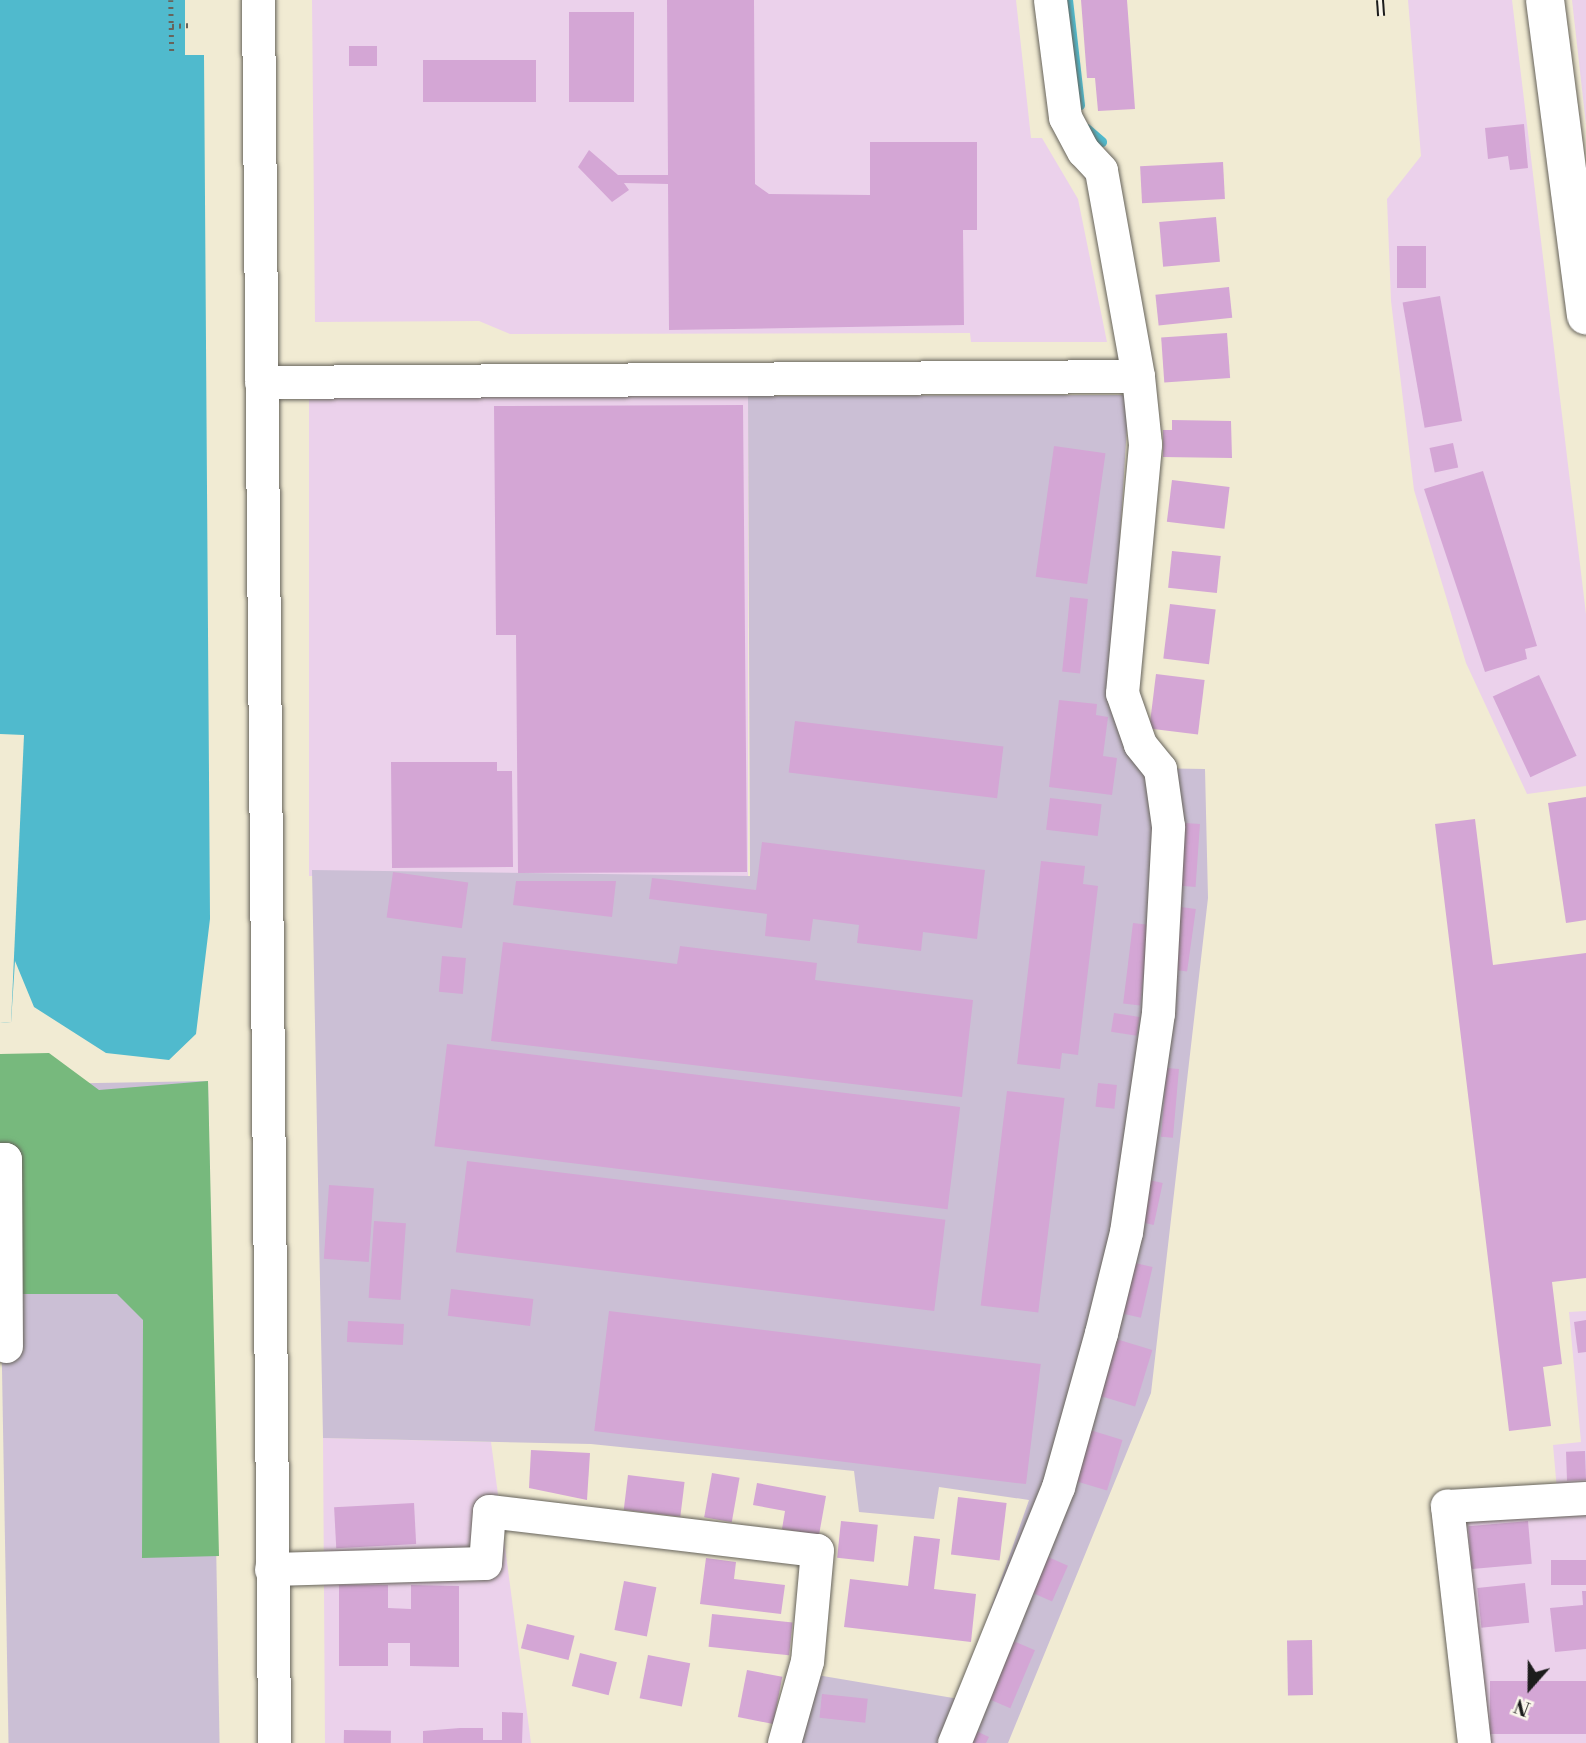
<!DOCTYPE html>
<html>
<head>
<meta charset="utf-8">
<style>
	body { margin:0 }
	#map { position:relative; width:1586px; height:1743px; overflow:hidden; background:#f1ebd3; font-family:"Libre Bodoni",serif }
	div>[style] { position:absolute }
	.built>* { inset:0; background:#ebd1eb; transform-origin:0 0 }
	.industrial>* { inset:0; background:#cbbfd5; transform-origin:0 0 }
	.forest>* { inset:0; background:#77b97d }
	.water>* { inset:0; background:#50bacd }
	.pier>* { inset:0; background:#f1ebd3 }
	.stream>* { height:10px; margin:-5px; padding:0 5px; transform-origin:5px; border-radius:5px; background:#50bacd }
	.building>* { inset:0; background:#d4a6d5; transform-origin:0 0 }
	.path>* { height:4.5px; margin-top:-2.25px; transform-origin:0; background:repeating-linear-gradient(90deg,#67645c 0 2px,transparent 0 7px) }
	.roads { filter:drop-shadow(0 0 2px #67645c) drop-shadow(0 0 2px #67645c) }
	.minor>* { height:33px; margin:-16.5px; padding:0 16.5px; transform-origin:16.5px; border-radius:16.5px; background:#fff }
	.major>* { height:38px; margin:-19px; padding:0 19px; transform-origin:19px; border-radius:19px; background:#fff }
	.rail>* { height:8px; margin-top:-4px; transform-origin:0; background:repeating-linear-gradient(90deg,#fbf7ec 0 16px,#1c1c1c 0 32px); box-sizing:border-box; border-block:2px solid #1c1c1c }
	span { translate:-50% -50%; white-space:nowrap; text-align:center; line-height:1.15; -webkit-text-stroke:7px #fbf7ec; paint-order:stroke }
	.north { position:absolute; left:1495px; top:1652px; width:70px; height:70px; -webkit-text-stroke:5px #fbf7ec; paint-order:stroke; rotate:201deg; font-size:19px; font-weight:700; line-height:28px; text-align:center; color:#1c1c1c }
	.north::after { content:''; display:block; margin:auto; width:24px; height:32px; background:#1c1c1c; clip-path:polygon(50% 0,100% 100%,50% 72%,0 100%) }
</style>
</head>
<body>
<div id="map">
	<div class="built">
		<i style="clip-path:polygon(312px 0,1016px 0,1031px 138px,1042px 138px,1078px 199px,1107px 342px,971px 342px,970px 333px,510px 334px,479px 321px,315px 322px)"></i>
		<i style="clip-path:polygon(1408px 0,1512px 0,1586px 614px,1586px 786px,1527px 794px,1466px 663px,1414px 490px,1391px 301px,1387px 199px,1421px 156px)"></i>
		<i style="clip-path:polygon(1572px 0,1586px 0,1586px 125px)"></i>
		<i style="left:748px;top:396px;width:480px;height:439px;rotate:90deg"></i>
		<i style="clip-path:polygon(1586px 1311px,1586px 1743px,1465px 1743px,1436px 1500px,1557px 1490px,1553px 1445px,1581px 1442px,1569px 1312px)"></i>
		<i style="clip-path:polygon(323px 1438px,491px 1442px,531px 1743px,325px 1743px)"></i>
	</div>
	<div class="industrial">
		<i style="clip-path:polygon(1129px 395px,1110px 695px,1145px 768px,1205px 769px,1208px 898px,1151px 1393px,1008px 1743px,798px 1743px,817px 1675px,959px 1699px,1029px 1500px,939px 1487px,934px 1519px,859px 1512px,854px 1471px,591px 1444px,323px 1438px,312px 870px,750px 876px,748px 396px)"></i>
		<i style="left:208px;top:1081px;width:662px;height:211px;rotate:89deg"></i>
	</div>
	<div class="forest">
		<i style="clip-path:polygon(49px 1053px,99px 1090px,208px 1081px,219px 1556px,142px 1558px,143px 1320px,117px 1294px,0 1294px,0 1054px)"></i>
	</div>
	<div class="water">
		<i style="clip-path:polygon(0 0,185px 0,185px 55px,204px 55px,210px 919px,196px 1034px,169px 1060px,106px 1053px,34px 1007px,15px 961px,11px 1023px,0 1022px)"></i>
	</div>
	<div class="pier">
		<i style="clip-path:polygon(0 734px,24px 735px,11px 1023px,0 1022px)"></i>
	</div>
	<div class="stream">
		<i style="left:1068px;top:0;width:106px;rotate:83.5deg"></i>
		<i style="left:1087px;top:129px;width:20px;rotate:41deg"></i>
	</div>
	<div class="building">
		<i style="clip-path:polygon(667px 0,754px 0,755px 184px,769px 194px,870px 195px,870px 142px,977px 142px,977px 230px,963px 230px,964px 325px,669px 330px,668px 184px,624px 183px,629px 190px,612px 202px,578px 167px,589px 150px,618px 175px,668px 175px)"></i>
		<i style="clip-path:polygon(1081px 0,1127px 0,1135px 109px,1098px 111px,1095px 78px,1087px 78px)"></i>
		<i style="left:569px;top:12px;width:65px;height:90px"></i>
		<i style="left:349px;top:46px;width:28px;height:20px"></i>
		<i style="left:423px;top:60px;width:113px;height:42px"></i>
		<i style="clip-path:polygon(1524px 124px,1528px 168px,1510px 170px,1508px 156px,1488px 159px,1485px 128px)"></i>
		<i style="left:1223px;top:162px;width:37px;height:83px;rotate:87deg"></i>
		<i style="left:1216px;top:217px;width:45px;height:57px;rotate:85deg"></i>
		<i style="left:1397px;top:246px;width:29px;height:42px"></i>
		<i style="left:1229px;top:287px;width:31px;height:74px;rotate:84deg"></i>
		<i style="left:1440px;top:296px;width:127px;height:38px;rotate:80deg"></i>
		<i style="left:1227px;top:333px;width:45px;height:66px;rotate:86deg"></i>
		<i style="clip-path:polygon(743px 405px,747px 872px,518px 873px,516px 635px,496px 635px,494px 406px)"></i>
		<i style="clip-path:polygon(1172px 420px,1231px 421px,1232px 458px,1163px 457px,1163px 430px,1172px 430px)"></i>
		<i style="left:1453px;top:443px;width:25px;height:24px;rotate:78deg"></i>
		<i style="left:1054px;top:446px;width:52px;height:132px;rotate:8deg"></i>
		<i style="clip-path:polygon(1483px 471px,1537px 646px,1525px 649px,1527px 659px,1485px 672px,1424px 489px)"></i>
		<i style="left:1172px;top:480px;width:58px;height:42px;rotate:7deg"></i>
		<i style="left:1172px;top:551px;width:49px;height:37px;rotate:6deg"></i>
		<i style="left:1070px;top:597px;width:18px;height:75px;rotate:6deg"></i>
		<i style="left:1170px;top:604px;width:46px;height:55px;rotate:7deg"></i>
		<i style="left:1156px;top:674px;width:49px;height:55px;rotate:7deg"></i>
		<i style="left:1539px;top:675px;width:89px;height:51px;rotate:65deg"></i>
		<i style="clip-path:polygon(1059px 700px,1097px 704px,1096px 715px,1108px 717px,1103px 756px,1117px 758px,1112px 795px,1049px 787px)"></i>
		<i style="left:795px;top:721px;width:210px;height:52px;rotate:7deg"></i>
		<i style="clip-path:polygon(391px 762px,497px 762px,497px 771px,512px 771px,513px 867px,392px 868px)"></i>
		<i style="clip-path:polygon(1586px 797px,1586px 920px,1566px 923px,1548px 803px)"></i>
		<i style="left:1050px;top:798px;width:52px;height:32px;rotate:7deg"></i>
		<i style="clip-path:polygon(1475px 819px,1493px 965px,1586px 953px,1586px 1278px,1552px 1282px,1562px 1364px,1543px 1367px,1551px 1426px,1509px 1431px,1435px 824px)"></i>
		<i style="left:1185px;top:823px;width:15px;height:63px;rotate:4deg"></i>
		<i style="clip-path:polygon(762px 842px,985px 870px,977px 939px,923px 932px,921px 951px,857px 943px,859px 925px,813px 919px,810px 941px,765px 936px,767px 914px,649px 899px,652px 878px,756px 890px)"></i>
		<i style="clip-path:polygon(1041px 861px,1085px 866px,1083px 884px,1098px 886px,1078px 1055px,1062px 1053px,1060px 1069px,1017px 1064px)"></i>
		<i style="left:393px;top:872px;width:76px;height:46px;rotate:8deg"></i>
		<i style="clip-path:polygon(516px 881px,616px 881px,612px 917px,513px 905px)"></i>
		<i style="left:1181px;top:907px;width:15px;height:63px;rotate:8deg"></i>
		<i style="left:1133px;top:923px;width:17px;height:81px;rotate:7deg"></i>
		<i style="clip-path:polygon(503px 942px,677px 964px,680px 946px,817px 963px,815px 980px,973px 1000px,962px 1097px,491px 1041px)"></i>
		<i style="left:442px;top:956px;width:24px;height:36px;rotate:5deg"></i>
		<i style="left:1114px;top:1013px;width:26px;height:19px;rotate:9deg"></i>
		<i style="left:447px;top:1044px;width:517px;height:103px;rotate:7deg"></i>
		<i style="left:1167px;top:1068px;width:12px;height:69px;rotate:5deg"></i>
		<i style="left:1098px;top:1083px;width:19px;height:24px;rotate:6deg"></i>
		<i style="left:1007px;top:1091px;width:58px;height:216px;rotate:7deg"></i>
		<i style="left:467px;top:1161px;width:482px;height:92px;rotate:7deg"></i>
		<i style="left:1149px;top:1180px;width:14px;height:43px;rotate:12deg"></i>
		<i style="left:329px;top:1185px;width:45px;height:74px;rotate:4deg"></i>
		<i style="left:374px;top:1221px;width:32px;height:77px;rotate:4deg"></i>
		<i style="left:1135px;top:1263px;width:18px;height:52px;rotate:13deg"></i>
		<i style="left:451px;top:1289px;width:83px;height:27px;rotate:7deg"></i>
		<i style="left:609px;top:1311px;width:435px;height:121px;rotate:7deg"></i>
		<i style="clip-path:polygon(1586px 1320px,1586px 1352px,1578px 1353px,1574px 1322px)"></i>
		<i style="left:348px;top:1321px;width:56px;height:21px;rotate:3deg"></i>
		<i style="left:1116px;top:1339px;width:38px;height:59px;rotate:17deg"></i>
		<i style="left:1090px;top:1430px;width:34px;height:53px;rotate:17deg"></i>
		<i style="clip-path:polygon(531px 1450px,590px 1453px,587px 1500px,529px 1488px)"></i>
		<i style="left:1585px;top:1451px;width:29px;height:19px;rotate:88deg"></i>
		<i style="left:712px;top:1473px;width:28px;height:45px;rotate:10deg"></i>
		<i style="left:628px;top:1475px;width:57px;height:35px;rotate:7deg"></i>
		<i style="clip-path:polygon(757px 1483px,826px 1496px,819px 1535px,782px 1529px,785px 1511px,753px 1505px)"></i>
		<i style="left:958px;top:1497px;width:49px;height:58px;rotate:7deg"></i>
		<i style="left:414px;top:1503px;width:41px;height:80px;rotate:87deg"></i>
		<i style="left:841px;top:1521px;width:37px;height:37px;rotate:6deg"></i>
		<i style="left:1528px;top:1521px;width:43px;height:60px;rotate:85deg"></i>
		<i style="clip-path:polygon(914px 1536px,940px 1539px,934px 1589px,976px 1594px,971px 1642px,844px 1627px,850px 1579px,908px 1586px)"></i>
		<i style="left:1046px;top:1556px;width:24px;height:39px;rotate:24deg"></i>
		<i style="clip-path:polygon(706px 1558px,736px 1562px,734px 1579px,785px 1585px,781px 1614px,700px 1604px)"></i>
		<i style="left:1586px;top:1560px;width:25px;height:35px;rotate:90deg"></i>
		<i style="left:624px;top:1581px;width:33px;height:50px;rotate:11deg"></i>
		<i style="left:1525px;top:1583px;width:40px;height:48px;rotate:84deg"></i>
		<i style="clip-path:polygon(339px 1585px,388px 1585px,388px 1608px,411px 1609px,411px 1585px,459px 1586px,459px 1667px,410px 1666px,410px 1643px,388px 1643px,388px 1666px,339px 1666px)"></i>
		<i style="clip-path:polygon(1582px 1591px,1586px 1591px,1586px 1649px,1555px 1652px,1550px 1608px,1583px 1605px)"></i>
		<i style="left:712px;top:1614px;width:81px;height:33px;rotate:6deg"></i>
		<i style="left:527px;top:1624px;width:49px;height:25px;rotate:14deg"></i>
		<i style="left:1011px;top:1640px;width:26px;height:63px;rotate:23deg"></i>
		<i style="left:1312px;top:1640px;width:55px;height:25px;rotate:89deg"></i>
		<i style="left:580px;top:1653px;width:38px;height:34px;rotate:14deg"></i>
		<i style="left:648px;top:1655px;width:43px;height:44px;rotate:11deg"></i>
		<i style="left:747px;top:1670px;width:36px;height:48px;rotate:11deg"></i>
		<i style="left:1586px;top:1681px;width:53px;height:96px;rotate:90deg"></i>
		<i style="left:822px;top:1694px;width:46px;height:24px;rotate:6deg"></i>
		<i style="clip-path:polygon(502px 1712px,523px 1713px,522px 1743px,423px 1743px,423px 1731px,460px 1728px,483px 1728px,483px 1740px,502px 1740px)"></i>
		<i style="left:344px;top:1730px;width:47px;height:13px;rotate:1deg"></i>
		<i style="clip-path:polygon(974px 1730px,989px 1737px,986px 1743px,968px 1743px)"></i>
	</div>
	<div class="path">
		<i style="left:171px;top:0;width:55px;rotate:89deg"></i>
		<i style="left:172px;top:26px;width:20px;rotate:-3deg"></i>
	</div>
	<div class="roads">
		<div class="minor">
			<i style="left:258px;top:0;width:1743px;rotate:89.47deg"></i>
			<i style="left:261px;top:382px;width:877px;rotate:-0.39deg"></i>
			<i style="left:0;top:1159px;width:5px"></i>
			<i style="left:5px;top:1159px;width:187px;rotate:89.7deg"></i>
			<i style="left:271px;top:1569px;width:214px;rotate:-1.6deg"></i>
			<i style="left:485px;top:1563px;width:52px;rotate:-85.6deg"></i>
			<i style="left:489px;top:1511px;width:330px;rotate:6.8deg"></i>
			<i style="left:817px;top:1550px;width:111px;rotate:95.1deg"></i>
			<i style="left:807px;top:1661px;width:85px;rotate:105.7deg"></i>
			<i style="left:954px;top:1743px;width:276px;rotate:-67.9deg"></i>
			<i style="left:1058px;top:1487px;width:160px;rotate:-74.4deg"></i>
			<i style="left:1101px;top:1333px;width:104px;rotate:-76.1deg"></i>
			<i style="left:1126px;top:1232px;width:221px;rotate:-81.7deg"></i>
			<i style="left:1158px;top:1013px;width:187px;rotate:-86.9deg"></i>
			<i style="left:1168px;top:826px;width:58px;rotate:-98deg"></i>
			<i style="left:1160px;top:769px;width:32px;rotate:-129deg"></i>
			<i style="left:1140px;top:744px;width:54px;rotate:-109.4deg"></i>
			<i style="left:1122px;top:693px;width:250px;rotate:-84.7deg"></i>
			<i style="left:1145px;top:444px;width:68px;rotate:-95.9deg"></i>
			<i style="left:1138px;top:376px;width:209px;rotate:-100.2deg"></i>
			<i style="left:1101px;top:170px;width:26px;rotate:-133deg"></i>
			<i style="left:1083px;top:151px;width:38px;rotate:-118deg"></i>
			<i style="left:1065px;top:117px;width:118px;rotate:-97.3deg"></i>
			<i style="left:1474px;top:1743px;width:239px;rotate:-96.5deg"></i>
			<i style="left:1447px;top:1506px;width:139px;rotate:-3.3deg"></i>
		</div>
		<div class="major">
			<i style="left:1545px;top:0;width:318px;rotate:82.6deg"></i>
		</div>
	</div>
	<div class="rail">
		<i style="left:1380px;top:0;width:16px;rotate:86deg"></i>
	</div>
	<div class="north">N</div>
</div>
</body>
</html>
